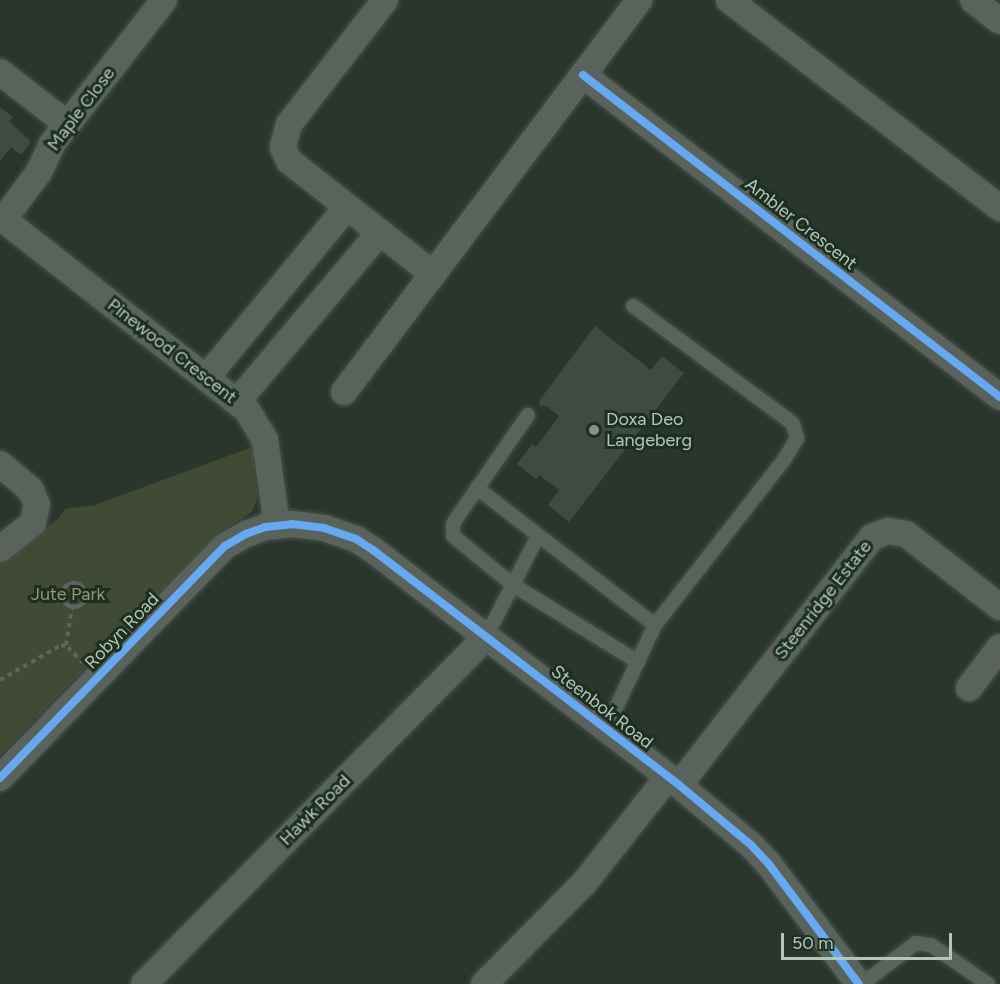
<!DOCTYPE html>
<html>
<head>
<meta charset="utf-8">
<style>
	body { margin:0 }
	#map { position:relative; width:1000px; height:984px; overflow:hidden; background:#2a352c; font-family:Figtree,sans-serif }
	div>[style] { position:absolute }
	.green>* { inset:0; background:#404a35 }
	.building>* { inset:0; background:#3f4a41 }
	.path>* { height:4px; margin-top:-2px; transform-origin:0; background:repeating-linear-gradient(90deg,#5d655e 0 4.5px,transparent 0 9px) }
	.path>.ring { margin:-2px; padding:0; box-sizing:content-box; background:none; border:4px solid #5d655e; border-radius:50% }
	.roads { filter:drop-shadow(0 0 2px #49514a) drop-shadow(0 0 2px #49514a) }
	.service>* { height:14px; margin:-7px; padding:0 7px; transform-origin:7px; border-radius:7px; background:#59635b }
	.minor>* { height:26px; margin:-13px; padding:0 13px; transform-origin:13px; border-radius:13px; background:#59635b }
	.cycleway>* { height:8px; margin:-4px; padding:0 4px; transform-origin:4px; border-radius:4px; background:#66a8f1 }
	.dots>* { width:16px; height:16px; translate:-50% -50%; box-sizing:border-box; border:3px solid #1d2f21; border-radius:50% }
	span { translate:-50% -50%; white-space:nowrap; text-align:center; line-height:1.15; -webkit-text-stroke:6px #1d2f21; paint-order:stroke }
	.street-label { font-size:18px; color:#b4c6b8 }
	.poi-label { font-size:18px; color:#b4c6b8 }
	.left { translate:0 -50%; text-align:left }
	.park-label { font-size:18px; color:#999474 }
	.scale { position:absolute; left:781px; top:933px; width:171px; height:27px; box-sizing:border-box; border:3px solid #b4c6b8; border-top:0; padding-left:8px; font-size:18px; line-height:21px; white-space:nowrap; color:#b4c6b8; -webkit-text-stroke:4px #1d2f21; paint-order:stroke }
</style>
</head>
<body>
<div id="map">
	<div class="green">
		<i style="clip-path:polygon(252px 447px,258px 496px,252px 512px,219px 533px,0 756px,0 562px,59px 518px,65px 509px,95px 505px)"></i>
	</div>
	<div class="building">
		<i style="clip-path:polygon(0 107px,13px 117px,9px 121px,31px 142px,21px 155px,11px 147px,0 161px)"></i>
		<i style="clip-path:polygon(595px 326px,651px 370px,662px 356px,684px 373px,569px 522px,548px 505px,559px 490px,539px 475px,536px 479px,517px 464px,532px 444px,536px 447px,559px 416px,546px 406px,540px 406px,539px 401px)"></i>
	</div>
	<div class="path">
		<i class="ring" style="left:62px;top:583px;width:20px;height:20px"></i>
		<i style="left:66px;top:645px;width:37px;rotate:-81deg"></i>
		<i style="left:0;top:680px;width:70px;rotate:-29.8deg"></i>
		<i style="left:61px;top:645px;width:7px;rotate:16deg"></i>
		<i style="left:68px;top:647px;width:21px;rotate:47deg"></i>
	</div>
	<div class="roads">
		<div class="service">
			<i style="left:528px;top:415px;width:123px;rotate:124.7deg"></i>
			<i style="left:458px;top:516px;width:9px;rotate:122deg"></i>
			<i style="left:453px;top:524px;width:12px;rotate:90deg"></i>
			<i style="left:453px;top:536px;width:77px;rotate:39.2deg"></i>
			<i style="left:513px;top:585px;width:147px;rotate:31.6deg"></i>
			<i style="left:477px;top:488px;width:225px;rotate:37.6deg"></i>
			<i style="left:486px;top:637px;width:114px;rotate:-62.8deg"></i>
			<i style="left:606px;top:729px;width:115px;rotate:-64.8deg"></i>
			<i style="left:655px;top:625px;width:209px;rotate:-52deg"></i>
			<i style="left:784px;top:460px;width:26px;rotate:-59deg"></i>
			<i style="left:797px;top:438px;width:15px;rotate:-106deg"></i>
			<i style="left:793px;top:424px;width:8px;rotate:-140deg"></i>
			<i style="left:787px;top:419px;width:191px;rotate:-143.7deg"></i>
			<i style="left:862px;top:984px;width:68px;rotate:-37.2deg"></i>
			<i style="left:916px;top:943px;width:15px;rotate:8deg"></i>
			<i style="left:931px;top:945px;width:69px;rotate:34.4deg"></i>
		</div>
		<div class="minor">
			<i style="left:385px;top:0;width:157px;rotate:127.7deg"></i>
			<i style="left:289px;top:124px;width:24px;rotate:105deg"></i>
			<i style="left:283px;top:147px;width:15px;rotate:67deg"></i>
			<i style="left:289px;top:161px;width:183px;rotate:38.1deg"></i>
			<i style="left:729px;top:0;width:342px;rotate:37.5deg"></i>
			<i style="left:973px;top:0;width:34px;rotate:38deg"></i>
			<i style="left:0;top:72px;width:85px;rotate:37.8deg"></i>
			<i style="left:583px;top:75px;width:527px;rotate:37.67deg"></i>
			<i style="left:0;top:217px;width:313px;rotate:38deg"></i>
			<i style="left:247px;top:410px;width:35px;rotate:59deg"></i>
			<i style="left:265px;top:440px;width:87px;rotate:82.1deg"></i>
			<i style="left:3px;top:220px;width:60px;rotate:-53.1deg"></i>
			<i style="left:39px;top:172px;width:31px;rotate:-65deg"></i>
			<i style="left:52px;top:144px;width:182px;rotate:-52.1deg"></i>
			<i style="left:206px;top:378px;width:222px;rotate:-50.5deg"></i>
			<i style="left:344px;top:392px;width:491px;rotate:-53deg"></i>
			<i style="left:237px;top:402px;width:222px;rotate:-49.9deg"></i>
			<i style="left:0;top:464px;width:40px;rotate:40deg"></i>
			<i style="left:31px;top:490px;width:16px;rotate:68deg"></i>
			<i style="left:37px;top:505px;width:18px;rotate:103deg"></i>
			<i style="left:33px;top:523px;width:42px;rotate:141.8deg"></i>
			<i style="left:969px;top:688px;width:51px;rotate:-52.9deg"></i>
			<i style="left:0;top:778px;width:323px;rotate:-45.9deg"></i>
			<i style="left:225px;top:546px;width:24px;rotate:-30deg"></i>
			<i style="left:246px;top:534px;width:20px;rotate:-20deg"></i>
			<i style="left:265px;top:527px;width:27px;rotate:-6deg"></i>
			<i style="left:292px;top:524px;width:32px;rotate:7deg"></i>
			<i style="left:324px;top:528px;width:34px;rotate:19deg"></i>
			<i style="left:356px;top:539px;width:20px;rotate:33deg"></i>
			<i style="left:373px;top:550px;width:386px;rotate:37.5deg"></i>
			<i style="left:679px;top:785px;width:94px;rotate:39.8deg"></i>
			<i style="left:751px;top:845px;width:25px;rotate:47deg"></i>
			<i style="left:768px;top:863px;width:151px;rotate:53.1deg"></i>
			<i style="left:679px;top:785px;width:314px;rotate:-52.1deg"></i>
			<i style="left:872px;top:537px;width:17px;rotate:-21deg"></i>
			<i style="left:888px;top:531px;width:18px;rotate:9deg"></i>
			<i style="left:906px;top:534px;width:119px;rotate:37.8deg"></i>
			<i style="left:144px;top:984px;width:487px;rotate:-45.4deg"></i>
			<i style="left:484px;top:984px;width:144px;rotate:-45.3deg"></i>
			<i style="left:585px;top:882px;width:134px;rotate:-51.7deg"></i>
		</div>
	</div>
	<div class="cycleway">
		<i style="left:583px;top:75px;width:527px;rotate:37.67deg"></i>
		<i style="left:0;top:778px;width:323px;rotate:-45.9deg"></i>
		<i style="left:225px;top:546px;width:24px;rotate:-30deg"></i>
		<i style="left:246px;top:534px;width:20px;rotate:-20deg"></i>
		<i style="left:265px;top:527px;width:27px;rotate:-6deg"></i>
		<i style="left:292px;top:524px;width:32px;rotate:7deg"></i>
		<i style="left:324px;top:528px;width:34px;rotate:19deg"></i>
		<i style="left:356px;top:539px;width:20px;rotate:33deg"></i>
		<i style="left:373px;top:550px;width:386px;rotate:37.5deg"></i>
		<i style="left:679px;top:785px;width:94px;rotate:39.8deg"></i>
		<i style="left:751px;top:845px;width:25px;rotate:47deg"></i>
		<i style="left:768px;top:863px;width:151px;rotate:53.1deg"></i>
	</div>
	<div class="dots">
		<i style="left:594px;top:430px;background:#849387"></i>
	</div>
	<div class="street-label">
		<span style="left:81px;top:109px;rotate:-53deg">Maple Close</span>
		<span style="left:801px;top:224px;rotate:38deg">Ambler Crescent</span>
		<span style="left:172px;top:351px;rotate:38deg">Pinewood Crescent</span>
		<span style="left:823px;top:600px;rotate:-52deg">Steenridge Estate</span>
		<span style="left:122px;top:631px;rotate:-46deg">Robyn Road</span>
		<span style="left:602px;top:707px;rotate:38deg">Steenbok Road</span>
		<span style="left:315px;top:810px;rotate:-45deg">Hawk Road</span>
	</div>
	<div class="poi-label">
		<span class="left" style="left:606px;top:430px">Doxa Deo<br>Langeberg</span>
	</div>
	<div class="park-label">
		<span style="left:68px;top:594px">Jute Park</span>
	</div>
	<div class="scale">50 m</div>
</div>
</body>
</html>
